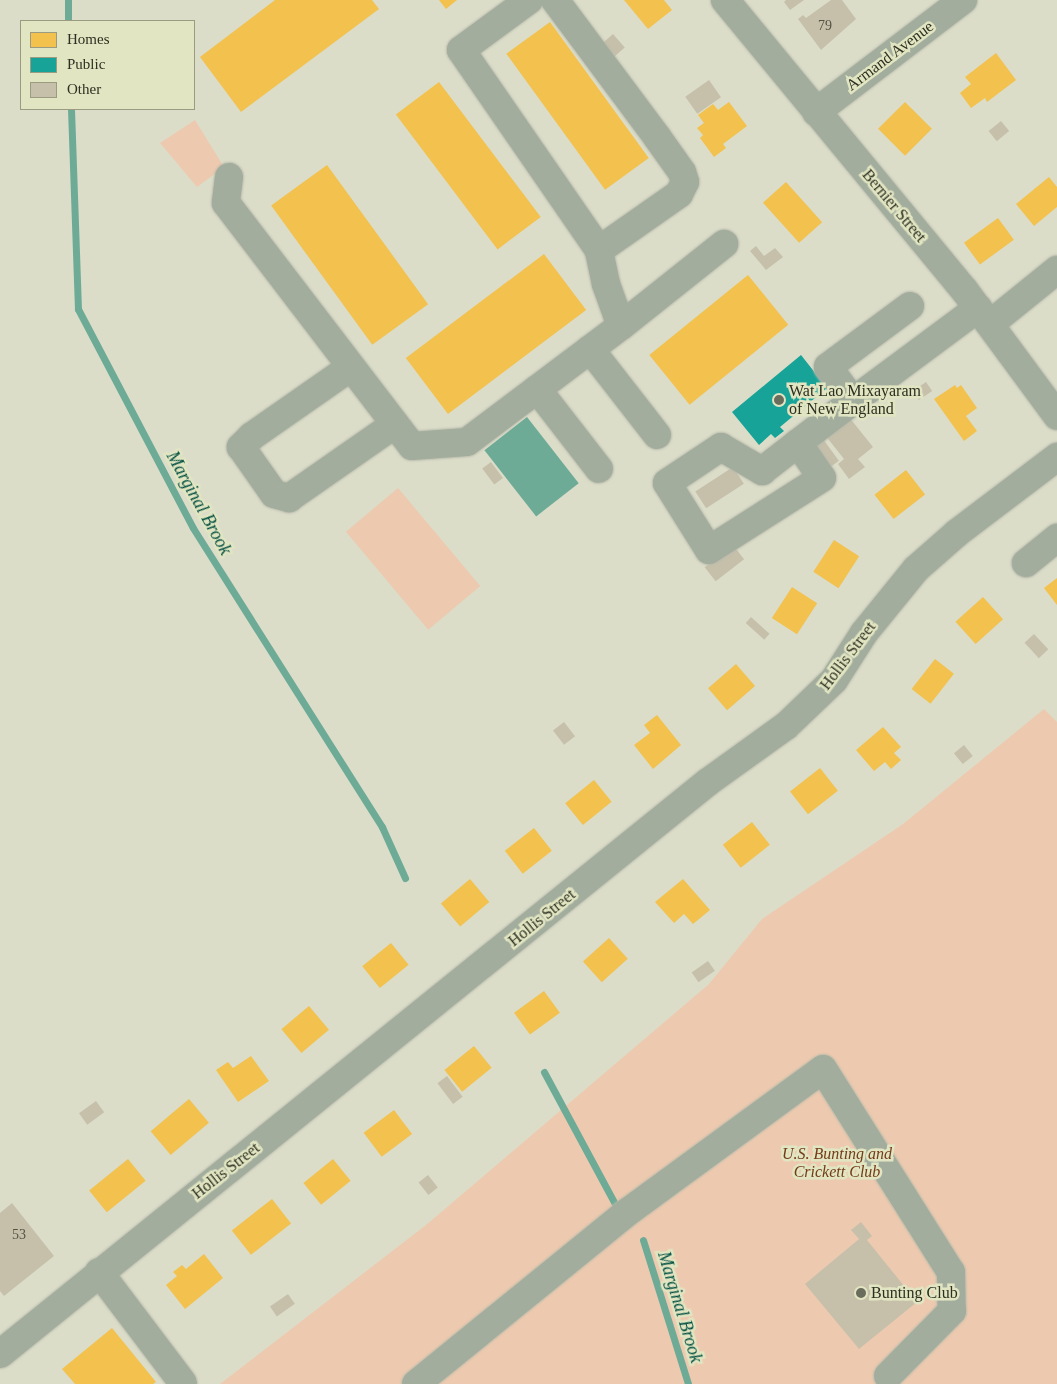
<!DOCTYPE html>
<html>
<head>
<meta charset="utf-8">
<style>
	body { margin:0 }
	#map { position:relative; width:1057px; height:1384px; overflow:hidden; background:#dbddc9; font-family:Georgia,serif }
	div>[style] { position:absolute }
	.green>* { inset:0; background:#edcaaf; transform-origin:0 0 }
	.water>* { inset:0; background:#6eab97; transform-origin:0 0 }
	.homes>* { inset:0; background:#f2c14e; transform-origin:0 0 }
	.public>* { inset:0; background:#17a398 }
	.stream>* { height:7px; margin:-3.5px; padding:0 3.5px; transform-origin:3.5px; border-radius:3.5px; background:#6eab97 }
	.building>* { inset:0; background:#c6c0ab; transform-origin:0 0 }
	.roads { filter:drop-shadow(0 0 1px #b7b9a9) drop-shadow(0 0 1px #b7b9a9) }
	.minor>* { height:28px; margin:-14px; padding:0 14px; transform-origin:14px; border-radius:14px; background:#a2ad9e }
	.dots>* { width:14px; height:14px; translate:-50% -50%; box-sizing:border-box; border:2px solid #e1e5c1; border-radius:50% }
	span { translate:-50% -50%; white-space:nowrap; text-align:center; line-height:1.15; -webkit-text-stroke:5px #e1e5c1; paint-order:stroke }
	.number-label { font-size:14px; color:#535344 }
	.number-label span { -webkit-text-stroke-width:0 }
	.street-label { font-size:16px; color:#2d2f21 }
	.poi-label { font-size:16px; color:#2d2f21 }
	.left { translate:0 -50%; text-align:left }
	.park-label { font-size:16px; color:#753b18; font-style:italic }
	.water-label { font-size:18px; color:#024f42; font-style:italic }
	.legend { position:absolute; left:20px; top:20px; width:175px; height:90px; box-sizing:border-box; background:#e1e5c1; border:1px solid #999c81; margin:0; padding:6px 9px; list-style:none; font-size:15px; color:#2d2f21 }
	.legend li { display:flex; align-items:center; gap:10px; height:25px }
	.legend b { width:25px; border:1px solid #999c81 }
</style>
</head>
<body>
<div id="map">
	<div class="green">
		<i style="clip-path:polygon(195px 120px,224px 167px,197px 187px,160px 143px)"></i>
		<i style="left:398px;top:488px;width:128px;height:68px;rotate:50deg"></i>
		<i style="clip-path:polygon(1044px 709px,1057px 722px,1057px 1384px,220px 1384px,426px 1225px,709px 984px,762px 919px,903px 824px)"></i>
	</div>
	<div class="water">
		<i style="left:527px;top:417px;width:84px;height:54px;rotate:52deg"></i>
	</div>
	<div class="homes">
		<i style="clip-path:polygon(275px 0,372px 0,379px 9px,241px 112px,200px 57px)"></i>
		<i style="clip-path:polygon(439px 0,457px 0,446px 9px)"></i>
		<i style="clip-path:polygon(624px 0,664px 0,672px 10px,648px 29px)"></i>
		<i style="left:550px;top:22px;width:168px;height:54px;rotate:54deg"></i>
		<i style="clip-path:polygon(996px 53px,1016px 80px,987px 102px,985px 98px,971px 108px,960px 93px,971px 84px,965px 77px)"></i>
		<i style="left:439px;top:82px;width:169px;height:54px;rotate:53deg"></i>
		<i style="clip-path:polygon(729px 102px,747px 126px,723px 144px,726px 148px,714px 157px,700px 138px,703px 135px,697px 128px,704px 123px,698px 115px,713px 104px,718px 110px)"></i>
		<i style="left:905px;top:102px;width:38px;height:38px;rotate:45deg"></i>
		<i style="left:327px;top:165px;width:172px;height:69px;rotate:54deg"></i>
		<i style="clip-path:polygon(1049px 177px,1057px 187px,1057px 207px,1034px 226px,1016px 204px)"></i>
		<i style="left:786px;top:182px;width:54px;height:31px;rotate:48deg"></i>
		<i style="left:998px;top:218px;width:27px;height:42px;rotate:54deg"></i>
		<i style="left:544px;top:254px;width:70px;height:173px;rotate:53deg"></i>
		<i style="left:748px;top:275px;width:64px;height:127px;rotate:51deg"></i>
		<i style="clip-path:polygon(955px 385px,957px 388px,961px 385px,977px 408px,966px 416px,977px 431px,964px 441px,934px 399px)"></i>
		<i style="left:906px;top:470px;width:31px;height:40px;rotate:52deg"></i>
		<i style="left:834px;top:540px;width:30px;height:38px;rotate:33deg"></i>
		<i style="clip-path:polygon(1057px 578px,1057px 605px,1044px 588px)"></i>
		<i style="left:792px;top:587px;width:30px;height:37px;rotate:33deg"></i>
		<i style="left:983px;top:597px;width:30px;height:37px;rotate:48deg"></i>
		<i style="left:935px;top:659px;width:24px;height:38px;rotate:38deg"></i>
		<i style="left:736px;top:664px;width:29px;height:37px;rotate:49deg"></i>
		<i style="clip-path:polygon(657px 715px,681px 745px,653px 769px,634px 745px,650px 733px,644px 725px)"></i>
		<i style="clip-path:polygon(883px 727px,901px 747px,894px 753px,901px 760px,891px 769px,885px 762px,874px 771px,856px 750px)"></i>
		<i style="left:820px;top:768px;width:29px;height:38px;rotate:52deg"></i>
		<i style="left:594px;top:780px;width:28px;height:37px;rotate:51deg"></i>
		<i style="left:752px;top:822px;width:29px;height:37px;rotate:52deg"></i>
		<i style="left:534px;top:828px;width:29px;height:37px;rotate:52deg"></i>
		<i style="left:470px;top:879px;width:30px;height:38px;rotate:50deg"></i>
		<i style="clip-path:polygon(683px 879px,710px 910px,693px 924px,684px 914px,674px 923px,655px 902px)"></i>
		<i style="left:609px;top:938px;width:28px;height:35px;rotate:48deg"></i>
		<i style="left:391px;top:943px;width:28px;height:37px;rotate:51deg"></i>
		<i style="left:544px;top:991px;width:27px;height:37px;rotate:54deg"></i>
		<i style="left:309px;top:1006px;width:31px;height:36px;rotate:50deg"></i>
		<i style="left:474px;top:1046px;width:28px;height:38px;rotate:51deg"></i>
		<i style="clip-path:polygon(251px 1056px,269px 1081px,238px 1102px,216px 1070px,228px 1062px,233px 1068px)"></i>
		<i style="left:189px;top:1099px;width:31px;height:50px;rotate:50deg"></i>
		<i style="left:394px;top:1110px;width:30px;height:38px;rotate:53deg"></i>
		<i style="left:128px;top:1159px;width:28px;height:50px;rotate:51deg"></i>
		<i style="left:333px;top:1159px;width:28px;height:38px;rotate:51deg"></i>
		<i style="left:272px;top:1199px;width:31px;height:51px;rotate:52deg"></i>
		<i style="clip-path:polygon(204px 1254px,223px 1278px,185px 1309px,166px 1285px,177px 1276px,173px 1272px,182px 1265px,186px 1269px)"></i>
		<i style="clip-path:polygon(112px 1328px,156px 1382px,153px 1384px,75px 1384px,62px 1369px)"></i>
	</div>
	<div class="public">
		<i style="clip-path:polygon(801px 355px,827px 388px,780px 427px,784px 431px,775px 438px,771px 434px,759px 445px,732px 412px)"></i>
	</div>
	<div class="stream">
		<i style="left:68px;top:0;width:21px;rotate:90deg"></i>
		<i style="left:71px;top:109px;width:200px;rotate:88deg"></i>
		<i style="left:78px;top:309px;width:247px;rotate:62.3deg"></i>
		<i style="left:193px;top:528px;width:354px;rotate:57.7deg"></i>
		<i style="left:382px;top:827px;width:56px;rotate:65.7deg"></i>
		<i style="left:544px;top:1072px;width:148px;rotate:61.7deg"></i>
		<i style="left:643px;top:1240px;width:151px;rotate:72.6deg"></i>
	</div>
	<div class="building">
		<i style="clip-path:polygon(786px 0,804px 0,790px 10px,784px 2px)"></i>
		<i style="clip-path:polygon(831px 0,842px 0,856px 19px,821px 50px,798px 19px,803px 15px,806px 18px)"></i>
		<i style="left:613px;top:34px;width:18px;height:14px;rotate:49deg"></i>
		<i style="left:709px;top:80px;width:21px;height:29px;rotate:55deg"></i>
		<i style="left:1001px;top:121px;width:13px;height:16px;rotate:51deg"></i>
		<i style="clip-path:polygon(756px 246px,764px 256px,775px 248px,783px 257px,766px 270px,750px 251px)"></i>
		<i style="left:926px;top:382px;width:11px;height:16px;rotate:56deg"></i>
		<i style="clip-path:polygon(849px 417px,873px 447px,858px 459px,865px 467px,849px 479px,838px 464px,844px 459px,825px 435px)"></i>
		<i style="left:823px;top:439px;width:27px;height:12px;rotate:54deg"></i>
		<i style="left:491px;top:462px;width:20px;height:11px;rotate:53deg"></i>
		<i style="left:733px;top:467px;width:20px;height:45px;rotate:57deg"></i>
		<i style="left:733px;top:545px;width:18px;height:36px;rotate:52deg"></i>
		<i style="left:751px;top:617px;width:25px;height:8px;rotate:42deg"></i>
		<i style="left:1034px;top:634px;width:21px;height:13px;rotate:47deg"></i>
		<i style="left:564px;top:722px;width:18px;height:14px;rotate:52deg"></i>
		<i style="left:964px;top:745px;width:14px;height:13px;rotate:51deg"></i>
		<i style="left:708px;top:961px;width:12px;height:20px;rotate:55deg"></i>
		<i style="left:447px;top:1076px;width:26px;height:12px;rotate:53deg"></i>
		<i style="left:96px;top:1101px;width:14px;height:21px;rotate:54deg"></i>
		<i style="left:428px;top:1175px;width:16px;height:12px;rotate:52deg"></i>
		<i style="clip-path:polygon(12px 1203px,54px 1256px,4px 1296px,0 1291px,0 1213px)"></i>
		<i style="clip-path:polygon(861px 1222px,872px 1236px,867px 1240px,917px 1302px,859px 1349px,805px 1284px,859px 1239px,851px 1230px)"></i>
		<i style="left:288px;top:1294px;width:12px;height:22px;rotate:55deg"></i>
	</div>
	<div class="roads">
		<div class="minor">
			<i style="left:555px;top:0;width:171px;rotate:53.3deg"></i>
			<i style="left:657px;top:137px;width:43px;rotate:54.5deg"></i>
			<i style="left:682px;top:172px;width:10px;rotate:73deg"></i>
			<i style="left:685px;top:182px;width:13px;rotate:117deg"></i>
			<i style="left:679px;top:194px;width:98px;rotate:145deg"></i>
			<i style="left:725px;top:0;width:377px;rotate:50.5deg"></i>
			<i style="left:965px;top:291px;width:155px;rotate:53.6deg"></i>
			<i style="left:816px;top:112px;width:185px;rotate:-37.3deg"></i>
			<i style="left:229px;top:177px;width:26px;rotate:97deg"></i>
			<i style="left:226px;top:203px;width:306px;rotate:52.6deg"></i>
			<i style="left:412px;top:446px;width:55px;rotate:-4.2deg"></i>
			<i style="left:467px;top:442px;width:193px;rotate:-37deg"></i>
			<i style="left:621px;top:326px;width:45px;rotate:-109.7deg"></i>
			<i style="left:606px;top:284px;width:35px;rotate:-102deg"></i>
			<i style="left:599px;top:250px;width:243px;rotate:-124.6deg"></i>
			<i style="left:461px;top:50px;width:84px;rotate:-36.3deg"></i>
			<i style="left:910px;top:306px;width:102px;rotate:143.4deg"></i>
			<i style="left:828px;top:367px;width:42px;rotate:53.7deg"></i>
			<i style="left:853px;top:401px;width:156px;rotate:-36.6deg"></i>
			<i style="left:990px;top:324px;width:86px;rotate:-38.9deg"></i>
			<i style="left:621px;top:326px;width:132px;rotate:-38.5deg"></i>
			<i style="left:590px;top:349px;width:109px;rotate:52.1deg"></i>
			<i style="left:351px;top:367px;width:121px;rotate:145.1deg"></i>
			<i style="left:252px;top:436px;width:16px;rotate:135deg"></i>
			<i style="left:241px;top:447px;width:57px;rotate:54.9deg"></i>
			<i style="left:274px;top:494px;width:16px;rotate:15deg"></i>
			<i style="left:289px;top:498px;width:129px;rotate:-34.9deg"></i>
			<i style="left:537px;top:389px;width:101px;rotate:52.2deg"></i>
			<i style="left:798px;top:443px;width:42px;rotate:55.6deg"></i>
			<i style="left:822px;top:478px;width:134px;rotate:147.5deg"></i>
			<i style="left:709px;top:550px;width:79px;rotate:-122.1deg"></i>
			<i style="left:667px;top:483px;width:65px;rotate:-33.7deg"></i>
			<i style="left:721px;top:447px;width:48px;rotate:30.3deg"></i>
			<i style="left:762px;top:471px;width:46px;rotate:-37.9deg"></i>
			<i style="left:798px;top:443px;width:69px;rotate:-37.4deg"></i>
			<i style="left:1026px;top:563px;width:40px;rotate:-39deg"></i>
			<i style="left:99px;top:1272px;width:139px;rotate:52.9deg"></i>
			<i style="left:0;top:1354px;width:910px;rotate:-38.94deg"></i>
			<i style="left:708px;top:782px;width:96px;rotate:-35.7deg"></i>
			<i style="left:786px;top:726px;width:66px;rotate:-43.8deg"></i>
			<i style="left:834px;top:680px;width:56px;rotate:-57.4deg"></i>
			<i style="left:864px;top:633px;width:82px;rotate:-50.9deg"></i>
			<i style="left:916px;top:569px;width:55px;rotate:-41.3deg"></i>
			<i style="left:957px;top:533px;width:126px;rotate:-37.2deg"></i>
			<i style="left:416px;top:1384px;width:274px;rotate:-39.1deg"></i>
			<i style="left:629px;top:1211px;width:240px;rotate:-36.2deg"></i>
			<i style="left:823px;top:1069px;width:240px;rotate:57.8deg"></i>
			<i style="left:951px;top:1272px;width:39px;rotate:89deg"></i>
			<i style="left:952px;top:1311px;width:91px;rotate:134.6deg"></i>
		</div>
	</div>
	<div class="dots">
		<i style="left:779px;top:400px;background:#6a6c5c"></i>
		<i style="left:861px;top:1293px;background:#6a6c5c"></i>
	</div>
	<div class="number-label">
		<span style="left:825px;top:26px">79</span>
		<span style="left:19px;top:1235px">53</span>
	</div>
	<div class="street-label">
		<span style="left:890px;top:56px;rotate:-37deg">Armand Avenue</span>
		<span style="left:894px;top:206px;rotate:50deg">Bernier Street</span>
		<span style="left:848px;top:656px;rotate:-53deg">Hollis Street</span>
		<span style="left:542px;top:918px;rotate:-39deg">Hollis Street</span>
		<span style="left:226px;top:1171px;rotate:-38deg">Hollis Street</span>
	</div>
	<div class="poi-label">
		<span class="left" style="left:789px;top:400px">Wat Lao Mixayaram<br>of New England</span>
		<span class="left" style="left:871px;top:1293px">Bunting Club</span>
	</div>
	<div class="park-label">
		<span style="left:837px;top:1163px">U.S. Bunting and<br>Crickett Club</span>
	</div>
	<div class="water-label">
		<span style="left:199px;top:503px;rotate:61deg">Marginal Brook</span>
		<span style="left:680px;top:1307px;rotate:73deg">Marginal Brook</span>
	</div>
	<ul class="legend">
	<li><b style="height:14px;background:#f2c14e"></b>Homes</li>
	<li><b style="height:14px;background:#17a398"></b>Public</li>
	<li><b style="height:14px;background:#c6c0ab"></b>Other</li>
	</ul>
</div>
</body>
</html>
